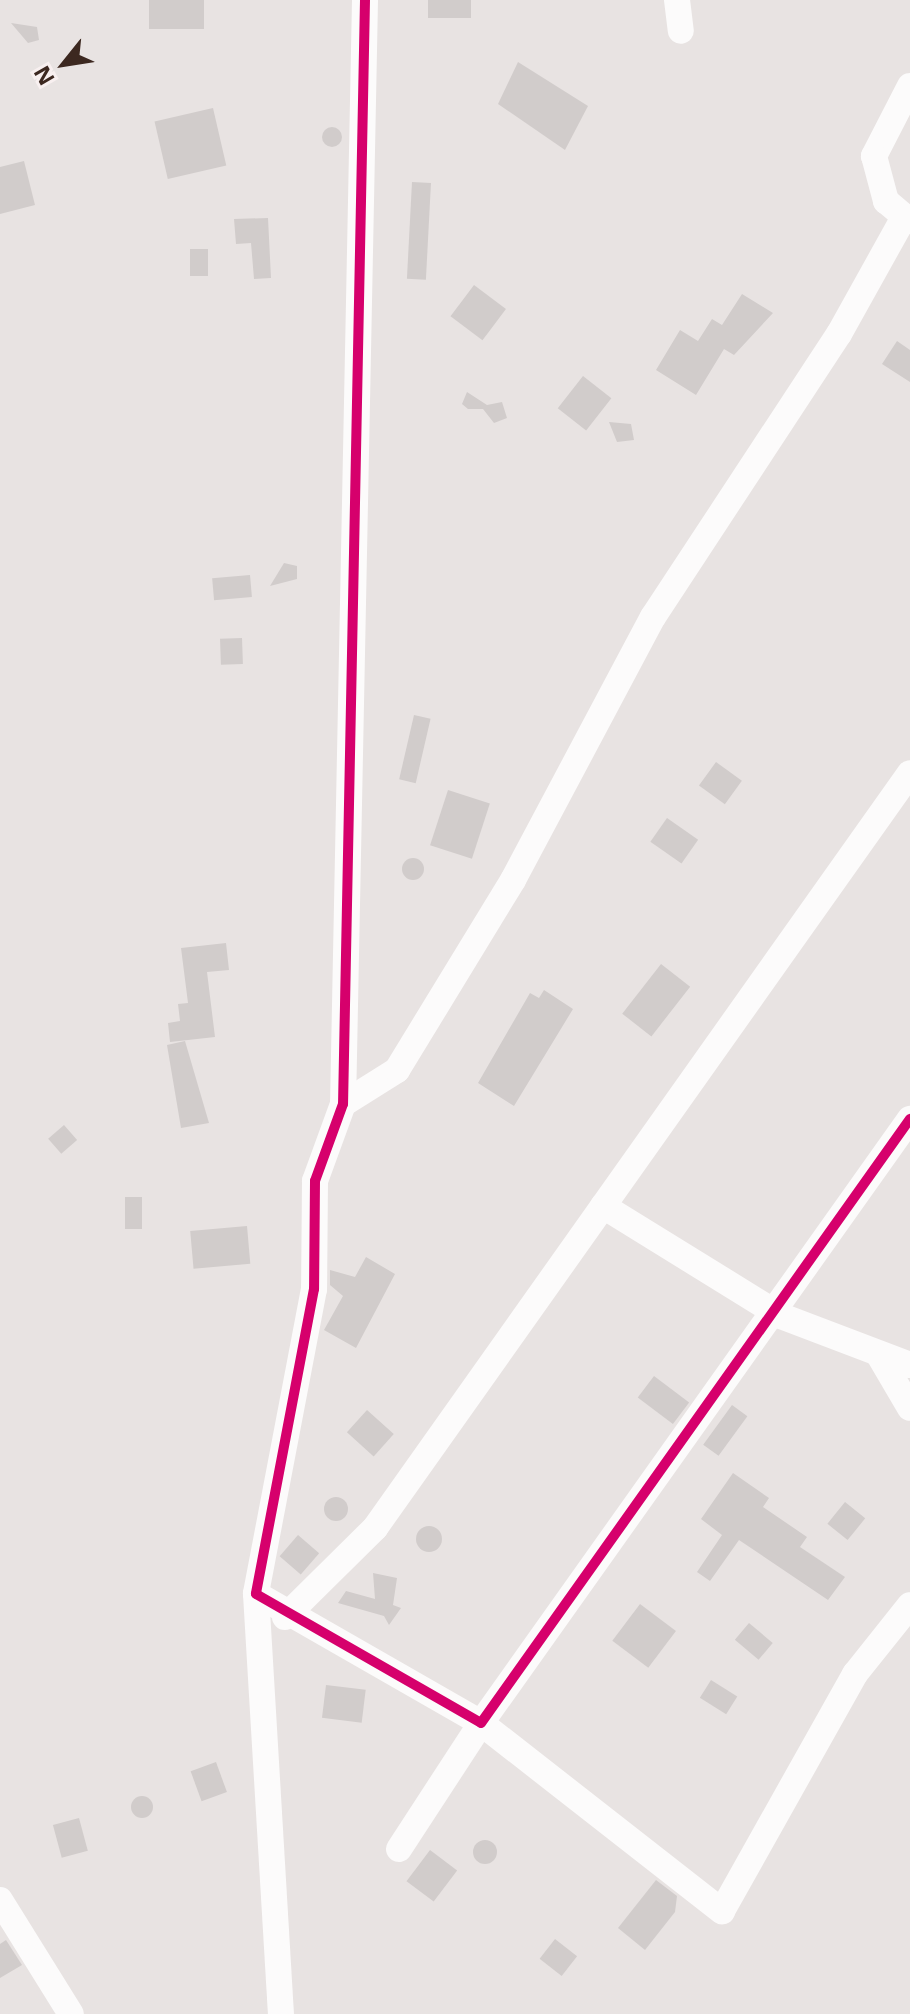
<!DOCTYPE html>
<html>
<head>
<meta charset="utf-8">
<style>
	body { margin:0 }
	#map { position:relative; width:910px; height:2014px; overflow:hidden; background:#e8e3e2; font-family:"Open Sans",sans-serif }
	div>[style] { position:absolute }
	.building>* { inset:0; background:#d1cccb; transform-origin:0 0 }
	.round { border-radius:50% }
	.minor>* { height:26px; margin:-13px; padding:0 13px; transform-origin:13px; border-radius:13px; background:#fcfbfb }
	.cycleway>* { height:10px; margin:-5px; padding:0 5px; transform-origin:5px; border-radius:5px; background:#d6006c }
	span { translate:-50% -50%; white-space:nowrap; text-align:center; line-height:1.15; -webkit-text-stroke:6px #f8f0f0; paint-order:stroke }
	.north { position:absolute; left:24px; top:24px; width:80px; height:80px; -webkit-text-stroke:6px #f8f0f0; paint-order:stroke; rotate:240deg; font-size:22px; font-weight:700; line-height:32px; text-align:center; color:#3c2820 }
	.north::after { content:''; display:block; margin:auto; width:28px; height:36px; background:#3c2820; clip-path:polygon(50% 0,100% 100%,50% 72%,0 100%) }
</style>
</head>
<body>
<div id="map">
	<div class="building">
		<i style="left:149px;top:0;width:55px;height:29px"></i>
		<i style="left:428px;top:0;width:43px;height:18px"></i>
		<i style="clip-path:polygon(11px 23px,37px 27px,39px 40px,28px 43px)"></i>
		<i style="clip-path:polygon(518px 62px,588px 106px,565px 150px,498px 104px)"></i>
		<i style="left:213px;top:108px;width:59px;height:60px;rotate:77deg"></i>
		<i class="round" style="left:322px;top:127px;width:20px;height:20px"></i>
		<i style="clip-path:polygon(24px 161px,35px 205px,0 214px,0 167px)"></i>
		<i style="left:412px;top:182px;width:19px;height:97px;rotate:3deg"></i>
		<i style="clip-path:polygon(268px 218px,271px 278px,254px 279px,251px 243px,236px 244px,234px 219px)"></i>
		<i style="left:208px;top:249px;width:27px;height:18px;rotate:90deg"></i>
		<i style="left:474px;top:285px;width:40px;height:39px;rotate:37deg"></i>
		<i style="clip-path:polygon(742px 294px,773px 313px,734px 355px,724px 349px,696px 395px,656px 370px,680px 330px,698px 341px,712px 319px,722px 325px)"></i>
		<i style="clip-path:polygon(897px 341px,910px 350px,910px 382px,882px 364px)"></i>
		<i style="left:583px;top:376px;width:36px;height:41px;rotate:38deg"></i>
		<i style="clip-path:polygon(467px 392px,487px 405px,502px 402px,507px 418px,494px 423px,483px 409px,468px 409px,462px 404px)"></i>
		<i style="clip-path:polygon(609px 422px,631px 424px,634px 440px,617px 442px)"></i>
		<i style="clip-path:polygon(284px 563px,297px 566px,297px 579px,270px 586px)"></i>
		<i style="left:250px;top:575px;width:22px;height:38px;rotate:85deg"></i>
		<i style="left:242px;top:638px;width:26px;height:22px;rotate:88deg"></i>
		<i style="left:414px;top:715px;width:17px;height:66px;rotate:13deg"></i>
		<i style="left:716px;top:762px;width:32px;height:29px;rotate:36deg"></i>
		<i style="left:448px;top:790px;width:44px;height:58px;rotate:18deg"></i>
		<i style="left:667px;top:818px;width:38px;height:29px;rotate:35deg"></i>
		<i class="round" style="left:402px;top:858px;width:22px;height:22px"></i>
		<i style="clip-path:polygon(226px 943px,229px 970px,207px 972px,215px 1037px,170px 1042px,168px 1023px,180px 1021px,178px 1004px,188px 1003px,181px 948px)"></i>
		<i style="left:661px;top:964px;width:37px;height:63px;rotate:38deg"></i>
		<i style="clip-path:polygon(544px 990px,573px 1009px,514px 1106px,478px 1083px,530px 993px,539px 998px)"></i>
		<i style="clip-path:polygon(185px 1041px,209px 1123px,181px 1128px,167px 1045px)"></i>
		<i style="left:64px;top:1125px;width:20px;height:21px;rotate:49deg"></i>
		<i style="left:125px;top:1197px;width:17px;height:32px"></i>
		<i style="left:247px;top:1226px;width:38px;height:57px;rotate:85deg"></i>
		<i style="clip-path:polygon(366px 1257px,395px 1274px,356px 1348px,324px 1330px,343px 1296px,330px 1285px,330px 1270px,355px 1277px)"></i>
		<i style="left:654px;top:1376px;width:44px;height:27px;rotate:37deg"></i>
		<i style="left:732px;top:1405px;width:19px;height:49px;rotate:36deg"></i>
		<i style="left:367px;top:1410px;width:36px;height:30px;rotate:42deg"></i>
		<i style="clip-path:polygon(733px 1473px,769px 1498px,763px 1507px,807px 1537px,800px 1547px,845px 1577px,828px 1600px,739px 1540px,710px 1581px,697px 1572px,722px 1535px,701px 1519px)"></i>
		<i class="round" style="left:324px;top:1497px;width:24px;height:24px"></i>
		<i style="left:845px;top:1502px;width:26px;height:28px;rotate:39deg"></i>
		<i class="round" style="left:416px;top:1526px;width:26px;height:26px"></i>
		<i style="left:298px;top:1535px;width:28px;height:28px;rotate:41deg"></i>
		<i style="clip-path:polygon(373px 1573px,397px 1578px,393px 1605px,401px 1608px,389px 1625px,384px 1616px,338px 1603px,346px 1591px,375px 1599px)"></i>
		<i style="left:640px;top:1604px;width:45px;height:46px;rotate:37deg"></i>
		<i style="left:749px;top:1623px;width:31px;height:22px;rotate:40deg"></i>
		<i style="left:711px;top:1680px;width:31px;height:21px;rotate:32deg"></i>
		<i style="left:326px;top:1685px;width:40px;height:33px;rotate:7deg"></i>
		<i style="left:216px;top:1762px;width:32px;height:27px;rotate:70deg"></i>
		<i class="round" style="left:131px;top:1796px;width:22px;height:22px"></i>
		<i style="left:79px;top:1818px;width:34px;height:27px;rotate:75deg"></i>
		<i class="round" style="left:473px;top:1840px;width:24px;height:24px"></i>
		<i style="left:430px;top:1850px;width:34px;height:39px;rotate:37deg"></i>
		<i style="clip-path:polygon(656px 1880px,677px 1896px,675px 1912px,645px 1950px,618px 1928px)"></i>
		<i style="left:555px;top:1939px;width:28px;height:25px;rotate:38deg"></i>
		<i style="clip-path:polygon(6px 1940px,22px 1965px,0 1978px,0 1944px)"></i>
	</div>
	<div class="minor">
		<i style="left:365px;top:0;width:1104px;rotate:91.14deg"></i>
		<i style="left:343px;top:1104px;width:82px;rotate:110deg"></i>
		<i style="left:315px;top:1181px;width:108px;rotate:90.5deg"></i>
		<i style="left:314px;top:1289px;width:310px;rotate:100.8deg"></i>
		<i style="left:256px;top:1594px;width:259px;rotate:29.8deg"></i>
		<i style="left:481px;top:1723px;width:741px;rotate:-54.62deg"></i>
		<i style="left:677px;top:0;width:31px;rotate:83deg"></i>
		<i style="left:910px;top:86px;width:79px;rotate:117.2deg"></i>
		<i style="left:874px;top:156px;width:47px;rotate:75.1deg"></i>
		<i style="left:886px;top:201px;width:31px;rotate:40deg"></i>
		<i style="left:343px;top:1104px;width:64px;rotate:-32.2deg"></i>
		<i style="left:397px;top:1070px;width:223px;rotate:-58.6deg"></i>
		<i style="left:513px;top:880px;width:298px;rotate:-62deg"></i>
		<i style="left:653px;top:617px;width:339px;rotate:-56.7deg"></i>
		<i style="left:839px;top:334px;width:132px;rotate:-60.9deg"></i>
		<i style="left:603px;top:1206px;width:209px;rotate:31.7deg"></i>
		<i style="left:781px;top:1316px;width:138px;rotate:20.8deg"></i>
		<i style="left:880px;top:1357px;width:59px;rotate:59.5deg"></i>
		<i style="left:256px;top:1594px;width:421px;rotate:86.6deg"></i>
		<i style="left:285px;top:1617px;width:127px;rotate:-44.7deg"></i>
		<i style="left:375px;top:1528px;width:925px;rotate:-54.68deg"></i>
		<i style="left:399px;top:1849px;width:150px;rotate:-56.9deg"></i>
		<i style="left:481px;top:1723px;width:306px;rotate:38deg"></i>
		<i style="left:722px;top:1911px;width:272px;rotate:-60.7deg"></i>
		<i style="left:855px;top:1674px;width:88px;rotate:-51.4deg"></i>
		<i style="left:0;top:1900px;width:134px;rotate:58.1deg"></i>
	</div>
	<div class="cycleway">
		<i style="left:365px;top:0;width:1104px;rotate:91.14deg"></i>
		<i style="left:343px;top:1104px;width:82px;rotate:110deg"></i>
		<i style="left:315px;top:1181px;width:108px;rotate:90.5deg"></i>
		<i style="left:314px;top:1289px;width:310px;rotate:100.8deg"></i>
		<i style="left:256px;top:1594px;width:259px;rotate:29.8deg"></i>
		<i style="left:481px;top:1723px;width:741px;rotate:-54.62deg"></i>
	</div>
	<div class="north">N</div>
</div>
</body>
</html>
